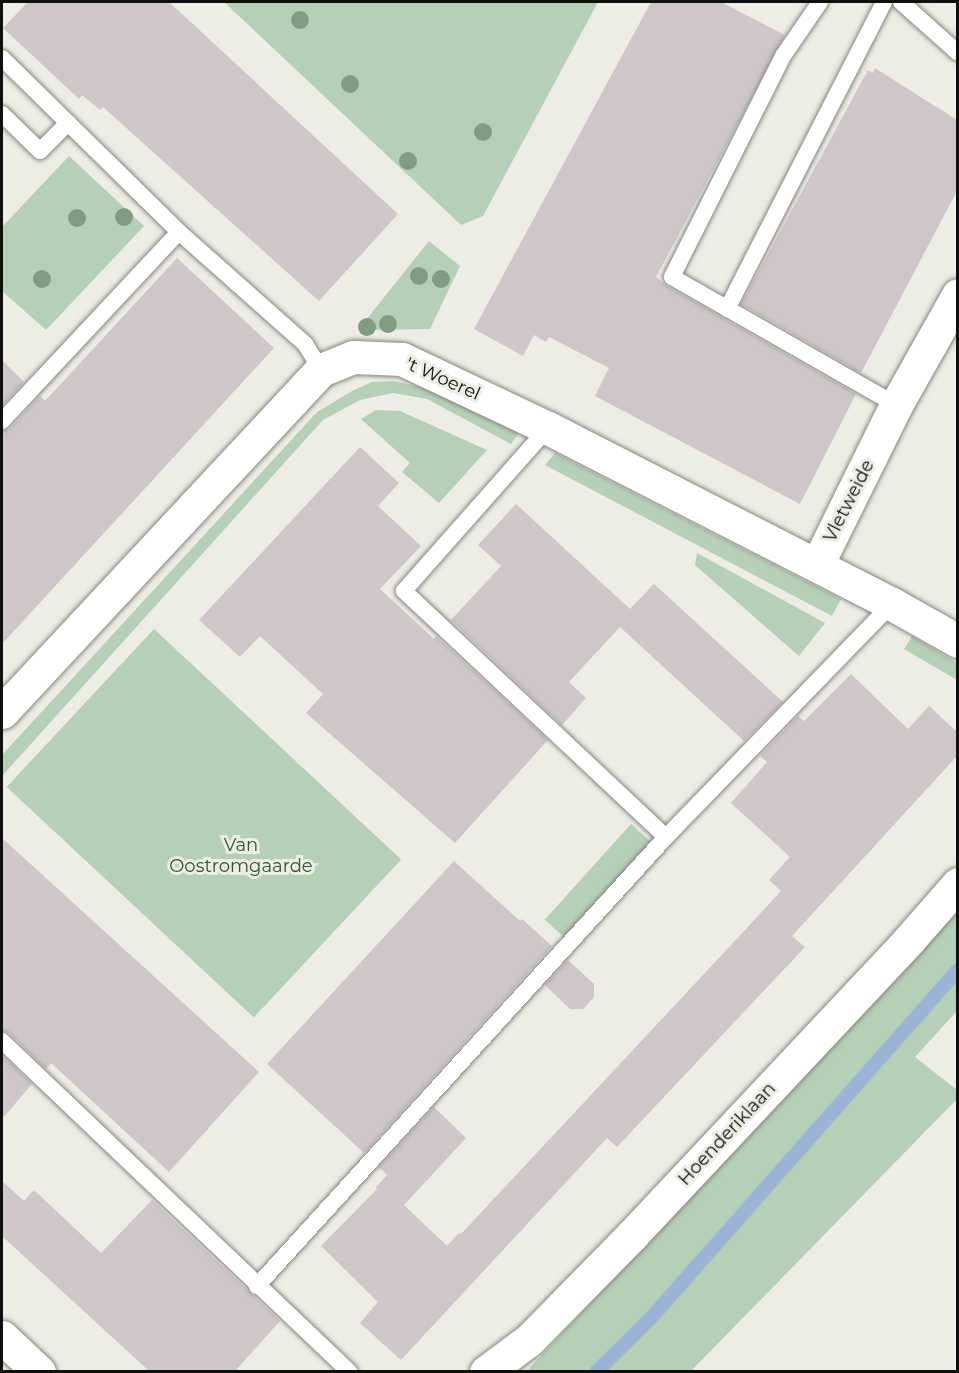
<!DOCTYPE html>
<html>
<head>
<meta charset="utf-8">
<style>
	body { margin:0 }
	#map { position:relative; width:959px; height:1373px; overflow:hidden; background:#edece5; font-family:Montserrat,sans-serif }
	div>[style] { position:absolute }
	.green>* { inset:0; background:#b5d0b7; transform-origin:0 0 }
	.stream>* { height:14px; margin:-7px; padding:0 7px; transform-origin:7px; border-radius:7px; background:#9bb4d6 }
	.building>* { inset:0; background:#cec6c9 }
	.roads { filter:drop-shadow(0 0 2px #86857f) drop-shadow(0 0 2px #86857f) }
	.lane>* { height:16px; margin:-8px; padding:0 8px; transform-origin:8px; border-radius:8px; background:#fff }
	.street>* { height:33px; margin:-16.5px; padding:0 16.5px; transform-origin:16.5px; border-radius:16.5px; background:#fff }
	.trees>* { width:18px; height:18px; margin:-9px; border-radius:50%; background:#819c81 }
	span { translate:-50% -50%; white-space:nowrap; text-align:center; line-height:1.15; -webkit-text-stroke:6px #edece5; paint-order:stroke }
	.street-label { font-size:18px; color:#0f0f0d }
	.park-label { font-size:18px; color:#285a30 }
	.frame { position:absolute; inset:0; border:3px solid #0f0f0d; pointer-events:none }
</style>
</head>
<body>
<div id="map">
	<div class="green">
		<i style="clip-path:polygon(224px 2px,598px 2px,483px 216px,461px 225px)"></i>
		<i style="clip-path:polygon(69px 156px,144px 226px,46px 330px,2px 291px,2px 227px)"></i>
		<i style="clip-path:polygon(429px 241px,460px 266px,430px 329px,358px 330px)"></i>
		<i style="clip-path:polygon(393px 381px,434px 390px,519px 433px,511px 444px,427px 399px,393px 393px,360px 400px,323px 420px,2px 776px,2px 755px,317px 412px,352px 391px,372px 382px)"></i>
		<i style="clip-path:polygon(376px 410px,400px 411px,487px 450px,439px 503px,402px 472px,410px 463px,361px 419px)"></i>
		<i style="clip-path:polygon(555px 453px,841px 599px,832px 616px,545px 465px)"></i>
		<i style="clip-path:polygon(697px 553px,825px 623px,799px 656px,695px 565px)"></i>
		<i style="left:154px;top:629px;width:338px;height:216px;rotate:43deg"></i>
		<i style="clip-path:polygon(912px 636px,957px 663px,957px 680px,904px 649px)"></i>
		<i style="left:631px;top:824px;width:27px;height:129px;rotate:42deg"></i>
		<i style="clip-path:polygon(957px 911px,957px 1011px,915px 1057px,957px 1090px,957px 1099px,691px 1371px,526px 1372px)"></i>
	</div>
	<div class="stream">
		<i style="left:596px;top:1372px;width:77px;rotate:-44.5deg"></i>
		<i style="left:651px;top:1318px;width:464px;rotate:-48.6deg"></i>
	</div>
	<div class="building">
		<i style="clip-path:polygon(28px 2px,169px 2px,398px 214px,319px 301px,103px 107px,100px 110px,82px 95px,79px 99px,3px 28px)"></i>
		<i style="clip-path:polygon(651px 2px,721px 2px,785px 35px,656px 277px,667px 286px,856px 394px,800px 504px,595px 396px,609px 368px,549px 337px,546px 342px,534px 335px,523px 356px,474px 329px)"></i>
		<i style="clip-path:polygon(875px 68px,957px 120px,957px 191px,861px 373px,741px 304px,868px 70px,873px 73px)"></i>
		<i style="clip-path:polygon(177px 258px,274px 348px,2px 644px,2px 431px,10px 428px,40px 396px,45px 401px)"></i>
		<i style="clip-path:polygon(2px 360px,24px 382px,2px 406px)"></i>
		<i style="clip-path:polygon(360px 447px,399px 483px,378px 506px,421px 546px,380px 589px,434px 639px,436px 636px,548px 740px,455px 843px,306px 713px,323px 694px,260px 636px,240px 657px,199px 620px)"></i>
		<i style="clip-path:polygon(516px 504px,630px 609px,654px 584px,783px 702px,744px 741px,620px 627px,569px 682px,586px 698px,562px 725px,451px 620px,501px 566px,478px 545px)"></i>
		<i style="clip-path:polygon(851px 674px,908px 729px,929px 706px,957px 732px,957px 756px,792px 936px,805px 947px,617px 1147px,607px 1138px,401px 1360px,360px 1323px,378px 1302px,321px 1246px,377px 1189px,376px 1187px,387px 1175px,379px 1167px,434px 1107px,466px 1138px,404px 1205px,447px 1246px,459px 1233px,461px 1234px,746px 929px,781px 891px,769px 880px,790px 857px,731px 803px,767px 762px,760px 756px,798px 716px,804px 721px)"></i>
		<i style="clip-path:polygon(2px 838px,259px 1072px,169px 1172px,51px 1063px,46px 1069px,9px 1033px,2px 1031px)"></i>
		<i style="clip-path:polygon(454px 861px,520px 921px,522px 919px,552px 946px,364px 1153px,267px 1064px)"></i>
		<i style="clip-path:polygon(568px 960px,594px 984px,594px 997px,583px 1009px,570px 1009px,545px 985px)"></i>
		<i style="clip-path:polygon(2px 1055px,32px 1084px,2px 1119px)"></i>
		<i style="clip-path:polygon(2px 1181px,24px 1201px,34px 1190px,101px 1253px,152px 1200px,280px 1321px,235px 1371px,149px 1371px,2px 1236px)"></i>
	</div>
	<div class="roads">
		<div class="lane">
			<i style="left:820px;top:2px;width:65px;rotate:124.4deg"></i>
			<i style="left:783px;top:56px;width:247px;rotate:116.7deg"></i>
			<i style="left:672px;top:277px;width:258px;rotate:29.7deg"></i>
			<i style="left:901px;top:2px;width:76px;rotate:41.8deg"></i>
			<i style="left:2px;top:58px;width:248px;rotate:44.5deg"></i>
			<i style="left:179px;top:232px;width:169px;rotate:41.6deg"></i>
			<i style="left:305px;top:344px;width:31px;rotate:58deg"></i>
			<i style="left:2px;top:114px;width:53px;rotate:44.2deg"></i>
			<i style="left:40px;top:151px;width:40px;rotate:-45deg"></i>
			<i style="left:727px;top:309px;width:345px;rotate:-62.9deg"></i>
			<i style="left:2px;top:421px;width:259px;rotate:-46.9deg"></i>
			<i style="left:548px;top:428px;width:217px;rotate:131.5deg"></i>
			<i style="left:404px;top:591px;width:359px;rotate:43.2deg"></i>
			<i style="left:2px;top:1041px;width:480px;rotate:43.6deg"></i>
			<i style="left:257px;top:1286px;width:607px;rotate:-47.67deg"></i>
			<i style="left:666px;top:837px;width:325px;rotate:-45.9deg"></i>
		</div>
		<div class="street">
			<i style="left:817px;top:565px;width:178px;rotate:-63.7deg"></i>
			<i style="left:896px;top:405px;width:126px;rotate:-60.6deg"></i>
			<i style="left:2px;top:712px;width:468px;rotate:-47deg"></i>
			<i style="left:321px;top:370px;width:35px;rotate:-22deg"></i>
			<i style="left:353px;top:357px;width:49px;rotate:2.3deg"></i>
			<i style="left:402px;top:359px;width:161px;rotate:25.3deg"></i>
			<i style="left:548px;top:428px;width:386px;rotate:27.1deg"></i>
			<i style="left:892px;top:604px;width:76px;rotate:29.3deg"></i>
			<i style="left:2px;top:1337px;width:51px;rotate:43.4deg"></i>
			<i style="left:486px;top:1372px;width:54px;rotate:-36.7deg"></i>
			<i style="left:529px;top:1340px;width:148px;rotate:-45.5deg"></i>
			<i style="left:633px;top:1234px;width:402px;rotate:-46.8deg"></i>
			<i style="left:908px;top:941px;width:76px;rotate:-48.7deg"></i>
		</div>
	</div>
	<div class="trees">
		<i style="left:300px;top:20px"></i>
		<i style="left:350px;top:84px"></i>
		<i style="left:483px;top:132px"></i>
		<i style="left:408px;top:161px"></i>
		<i style="left:124px;top:217px"></i>
		<i style="left:77px;top:218px"></i>
		<i style="left:419px;top:276px"></i>
		<i style="left:42px;top:279px"></i>
		<i style="left:441px;top:279px"></i>
		<i style="left:388px;top:324px"></i>
		<i style="left:367px;top:327px"></i>
	</div>
	<div class="street-label">
		<span style="left:443px;top:379px;rotate:24deg">'t Woerel</span>
		<span style="left:849px;top:501px;rotate:-63deg">Vletweide</span>
		<span style="left:727px;top:1134px;rotate:-47deg">Hoenderiklaan</span>
	</div>
	<div class="park-label">
		<span style="left:241px;top:856px">Van<br>Oostromgaarde</span>
	</div>
	<div class="frame"></div>
</div>
</body>
</html>
